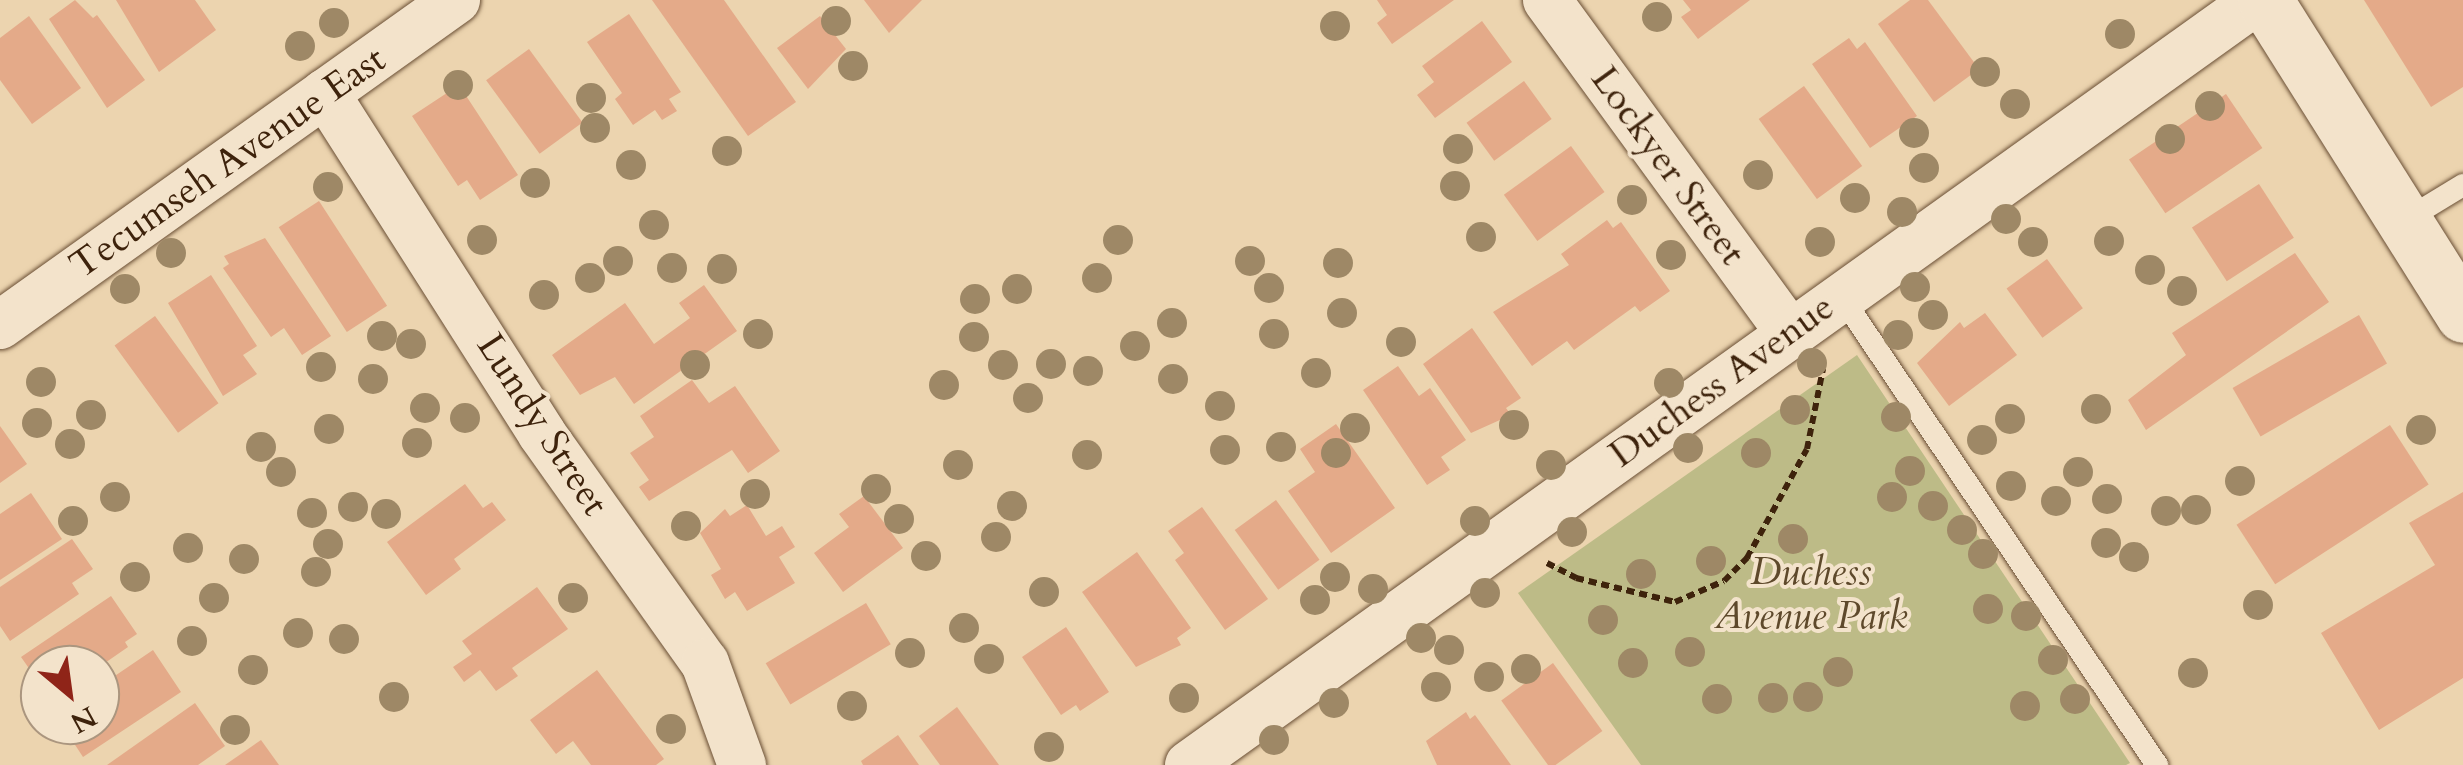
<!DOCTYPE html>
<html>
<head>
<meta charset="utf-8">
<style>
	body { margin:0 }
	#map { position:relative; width:2463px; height:765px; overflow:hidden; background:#ecd4af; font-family:Cardo,serif }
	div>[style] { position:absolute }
	.green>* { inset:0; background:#bdbb87 }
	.building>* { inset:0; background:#e4aa89; transform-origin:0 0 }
	.path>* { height:6px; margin-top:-3px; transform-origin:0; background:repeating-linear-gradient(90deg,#3e230c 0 8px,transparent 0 13px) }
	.roads { filter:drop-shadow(0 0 2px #6a4f35) drop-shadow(0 0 2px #6a4f35) }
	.service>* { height:22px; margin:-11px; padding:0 11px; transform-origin:11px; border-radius:11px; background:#f3e3cb }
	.minor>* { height:48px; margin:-24px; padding:0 24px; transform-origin:24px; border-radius:24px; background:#f3e3cb }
	.secondary>* { height:55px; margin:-27.5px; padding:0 27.5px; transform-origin:27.5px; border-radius:27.5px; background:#f3e3cb }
	.trees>* { width:30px; height:30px; margin:-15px; border-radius:50%; background:#9e8866 }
	span { translate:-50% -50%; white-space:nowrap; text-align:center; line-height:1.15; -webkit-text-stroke:8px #f3e3cb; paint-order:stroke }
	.street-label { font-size:38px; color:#3e230c }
	.park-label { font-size:38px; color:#5e492b; font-style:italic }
	.north { position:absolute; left:20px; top:645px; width:100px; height:100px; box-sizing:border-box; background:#f3e3cb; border:2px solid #ab967f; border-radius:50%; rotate:151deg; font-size:28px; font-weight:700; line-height:40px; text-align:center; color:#3e230c }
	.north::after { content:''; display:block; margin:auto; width:35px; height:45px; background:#8f2418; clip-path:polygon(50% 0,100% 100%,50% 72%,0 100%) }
</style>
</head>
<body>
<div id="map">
	<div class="green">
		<i style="clip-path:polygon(1857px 355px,2130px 763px,2126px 765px,1641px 765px,1518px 593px)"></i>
	</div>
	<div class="building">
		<i style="clip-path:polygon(75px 0,93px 18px,97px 15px,145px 80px,107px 108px,49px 19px)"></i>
		<i style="clip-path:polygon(116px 0,195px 0,216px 30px,159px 72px)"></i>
		<i style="clip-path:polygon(652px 0,724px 0,796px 102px,748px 136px)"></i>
		<i style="clip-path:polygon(864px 0,922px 0,889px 33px)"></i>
		<i style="clip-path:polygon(1377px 0,1454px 0,1392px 44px,1377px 23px,1387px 15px)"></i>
		<i style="clip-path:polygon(1683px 0,1750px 0,1698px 39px,1681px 17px,1691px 10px)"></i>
		<i style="clip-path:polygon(1910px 0,1928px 0,1979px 69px,1934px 102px,1878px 24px)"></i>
		<i style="clip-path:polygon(2364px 0,2463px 0,2463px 87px,2431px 107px)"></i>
		<i style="clip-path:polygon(629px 14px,681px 92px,669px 99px,677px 111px,662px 120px,655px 110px,633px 125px,615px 99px,622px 93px,587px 42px)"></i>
		<i style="clip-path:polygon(29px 16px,81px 88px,32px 124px,0 80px,0 38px)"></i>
		<i style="clip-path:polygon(820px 16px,846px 49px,808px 89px,777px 48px)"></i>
		<i style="clip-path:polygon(1482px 21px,1512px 62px,1435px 118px,1417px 95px,1434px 82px,1422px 66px)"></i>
		<i style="clip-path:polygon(1849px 38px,1857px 49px,1865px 42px,1917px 116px,1870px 148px,1812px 64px)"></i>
		<i style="left:529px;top:49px;width:91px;height:53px;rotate:54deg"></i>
		<i style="left:1524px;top:81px;width:47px;height:71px;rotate:54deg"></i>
		<i style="clip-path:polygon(459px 85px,518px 175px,480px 200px,467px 180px,458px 186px,412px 116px)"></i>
		<i style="left:1804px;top:86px;width:99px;height:56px;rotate:54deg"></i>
		<i style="left:2226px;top:94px;width:65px;height:117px;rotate:56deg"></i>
		<i style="left:1571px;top:146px;width:57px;height:83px;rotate:54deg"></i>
		<i style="left:2259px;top:184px;width:64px;height:80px;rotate:57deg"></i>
		<i style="left:319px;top:201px;width:125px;height:48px;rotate:57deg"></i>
		<i style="clip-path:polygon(1607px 220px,1613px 228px,1621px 222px,1670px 291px,1640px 312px,1635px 306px,1574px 350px,1567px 341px,1532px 366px,1493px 312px,1569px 265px,1561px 254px)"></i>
		<i style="clip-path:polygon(265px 238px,331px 336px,302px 355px,284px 328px,271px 337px,223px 268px,229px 264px,224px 256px)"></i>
		<i style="clip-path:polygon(2295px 253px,2329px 302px,2146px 430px,2128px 400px,2186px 355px,2172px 333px)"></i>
		<i style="left:2047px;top:259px;width:61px;height:50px;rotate:54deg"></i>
		<i style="clip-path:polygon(211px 275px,257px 346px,243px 355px,257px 374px,223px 396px,168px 303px)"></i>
		<i style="clip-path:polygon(704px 285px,737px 331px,634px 404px,615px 377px,580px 395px,552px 355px,625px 303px,654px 344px,690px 318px,679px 303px)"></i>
		<i style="clip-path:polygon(1985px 313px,2017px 355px,1949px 406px,1917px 363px,1960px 322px,1964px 328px)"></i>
		<i style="left:2359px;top:315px;width:56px;height:146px;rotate:60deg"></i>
		<i style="left:155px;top:316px;width:108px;height:50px;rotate:54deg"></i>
		<i style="clip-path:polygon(1472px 328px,1521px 398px,1506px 408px,1511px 415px,1471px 433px,1423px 364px)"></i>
		<i style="clip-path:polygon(1398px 366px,1419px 396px,1430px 388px,1466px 440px,1441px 457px,1450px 470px,1427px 485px,1363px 390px)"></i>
		<i style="clip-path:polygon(692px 380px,709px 403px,735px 386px,780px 451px,748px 473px,732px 450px,649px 501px,639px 487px,649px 480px,630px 453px,654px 437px,640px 416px)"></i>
		<i style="clip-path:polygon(1336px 424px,1395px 508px,1331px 553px,1288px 491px,1315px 472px,1300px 449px)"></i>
		<i style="left:2390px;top:425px;width:71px;height:183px;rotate:57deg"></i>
		<i style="clip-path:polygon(0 426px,27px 464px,0 483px)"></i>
		<i style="clip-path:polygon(465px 484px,483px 508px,492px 502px,506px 520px,454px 559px,461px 569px,426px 595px,387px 542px)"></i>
		<i style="clip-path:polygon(2463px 492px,2463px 678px,2379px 730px,2321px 633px,2435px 565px,2409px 523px)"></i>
		<i style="clip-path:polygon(31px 493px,62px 539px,0 580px,0 514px)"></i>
		<i style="clip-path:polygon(864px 496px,903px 548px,843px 592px,814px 553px,849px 527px,839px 514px)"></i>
		<i style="left:1276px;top:500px;width:74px;height:51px;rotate:54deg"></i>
		<i style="clip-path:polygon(747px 505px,766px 536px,782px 526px,795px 547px,779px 557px,795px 583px,747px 611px,735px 592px,725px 599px,711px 575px,721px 569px,700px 533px,725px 509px,730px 516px)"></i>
		<i style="clip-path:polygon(1202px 507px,1268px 599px,1225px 630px,1175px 560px,1184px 553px,1168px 531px)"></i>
		<i style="clip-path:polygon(72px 539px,93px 569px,72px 583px,79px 594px,10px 641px,0 626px,0 587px)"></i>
		<i style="clip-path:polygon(1137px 552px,1191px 628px,1177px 638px,1181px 645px,1136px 667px,1082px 592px)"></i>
		<i style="clip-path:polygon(537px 587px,568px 629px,512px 668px,518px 676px,496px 691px,480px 670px,464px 682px,453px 667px,472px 654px,462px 641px)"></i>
		<i style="clip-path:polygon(111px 596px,137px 634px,125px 642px,128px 647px,102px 665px,40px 665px,40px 684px,21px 657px)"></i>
		<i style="left:866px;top:603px;width:48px;height:117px;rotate:59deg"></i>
		<i style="clip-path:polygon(1066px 627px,1109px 692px,1080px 711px,1076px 705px,1061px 715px,1022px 657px)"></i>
		<i style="clip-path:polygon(153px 650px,181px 692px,83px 757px,62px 725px,100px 725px,100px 686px)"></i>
		<i style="left:1553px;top:663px;width:84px;height:64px;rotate:54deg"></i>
		<i style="clip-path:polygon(597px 670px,664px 759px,656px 765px,591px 765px,573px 741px,556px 754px,530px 720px)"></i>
		<i style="clip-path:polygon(195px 703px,225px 746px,198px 765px,107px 765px)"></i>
		<i style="clip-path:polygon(957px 707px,999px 765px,940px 765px,919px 736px)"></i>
		<i style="clip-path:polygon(1466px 712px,1470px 719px,1475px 715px,1511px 765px,1437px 765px,1426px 741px)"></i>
		<i style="clip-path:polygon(898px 735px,919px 765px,863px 765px,861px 761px)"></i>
		<i style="clip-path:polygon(261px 740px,279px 765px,225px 765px)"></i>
	</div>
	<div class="path">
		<i style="left:1547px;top:563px;width:33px;rotate:27deg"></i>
		<i style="left:1576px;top:578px;width:102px;rotate:13.6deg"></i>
		<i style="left:1675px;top:602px;width:53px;rotate:-23.2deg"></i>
		<i style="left:1724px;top:581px;width:33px;rotate:-45deg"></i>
		<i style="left:1747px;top:558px;width:124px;rotate:-61.2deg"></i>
		<i style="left:1807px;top:449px;width:82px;rotate:-78.7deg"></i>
	</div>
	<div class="roads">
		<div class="service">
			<i style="left:2404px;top:221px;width:69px;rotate:-31.4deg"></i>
			<i style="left:1841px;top:296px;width:566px;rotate:56.03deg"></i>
		</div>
		<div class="minor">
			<i style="left:1547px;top:0;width:412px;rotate:53.9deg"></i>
			<i style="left:325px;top:93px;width:404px;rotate:57.5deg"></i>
			<i style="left:542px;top:434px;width:281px;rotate:54.6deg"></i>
			<i style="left:705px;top:663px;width:109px;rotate:70.1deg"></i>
			<i style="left:0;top:325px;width:560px;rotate:-35.48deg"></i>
			<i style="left:1189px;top:765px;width:1314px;rotate:-35.61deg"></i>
		</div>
		<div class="secondary">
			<i style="left:2265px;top:0;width:372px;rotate:57.8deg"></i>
		</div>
	</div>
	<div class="trees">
		<i style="left:1657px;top:17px"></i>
		<i style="left:836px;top:21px"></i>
		<i style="left:334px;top:23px"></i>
		<i style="left:1335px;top:26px"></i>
		<i style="left:2120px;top:34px"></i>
		<i style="left:300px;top:46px"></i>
		<i style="left:853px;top:66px"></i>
		<i style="left:1985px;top:72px"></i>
		<i style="left:458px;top:85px"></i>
		<i style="left:591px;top:98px"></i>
		<i style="left:2015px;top:104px"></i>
		<i style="left:2210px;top:106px"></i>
		<i style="left:595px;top:128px"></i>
		<i style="left:1914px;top:133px"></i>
		<i style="left:2170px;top:139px"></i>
		<i style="left:1458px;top:149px"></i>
		<i style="left:727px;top:151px"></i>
		<i style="left:631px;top:165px"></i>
		<i style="left:1924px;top:168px"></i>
		<i style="left:1758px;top:175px"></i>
		<i style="left:535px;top:183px"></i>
		<i style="left:1455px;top:186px"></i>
		<i style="left:328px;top:187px"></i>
		<i style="left:1855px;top:198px"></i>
		<i style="left:1632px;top:200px"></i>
		<i style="left:1902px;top:212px"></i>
		<i style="left:2006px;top:219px"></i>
		<i style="left:654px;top:225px"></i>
		<i style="left:1481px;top:237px"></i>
		<i style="left:482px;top:240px"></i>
		<i style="left:1118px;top:240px"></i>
		<i style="left:2109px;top:241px"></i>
		<i style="left:1820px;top:242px"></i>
		<i style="left:2033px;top:242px"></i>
		<i style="left:171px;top:253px"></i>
		<i style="left:1671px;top:255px"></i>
		<i style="left:618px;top:261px"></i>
		<i style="left:1250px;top:261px"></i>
		<i style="left:1338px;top:263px"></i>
		<i style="left:672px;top:268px"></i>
		<i style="left:722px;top:269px"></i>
		<i style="left:2150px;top:270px"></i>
		<i style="left:590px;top:278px"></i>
		<i style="left:1097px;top:278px"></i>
		<i style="left:1915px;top:287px"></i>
		<i style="left:1269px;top:288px"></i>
		<i style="left:125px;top:289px"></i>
		<i style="left:1017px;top:289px"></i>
		<i style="left:2182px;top:291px"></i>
		<i style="left:544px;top:295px"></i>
		<i style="left:975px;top:299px"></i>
		<i style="left:1342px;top:313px"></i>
		<i style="left:1933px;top:315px"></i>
		<i style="left:1172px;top:323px"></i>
		<i style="left:758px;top:334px"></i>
		<i style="left:1274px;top:334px"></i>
		<i style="left:1898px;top:335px"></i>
		<i style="left:382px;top:336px"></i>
		<i style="left:974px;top:337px"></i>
		<i style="left:1401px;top:342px"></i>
		<i style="left:411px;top:344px"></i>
		<i style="left:1135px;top:346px"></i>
		<i style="left:1812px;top:363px"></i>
		<i style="left:1051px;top:364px"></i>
		<i style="left:695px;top:365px"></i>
		<i style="left:1003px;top:365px"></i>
		<i style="left:321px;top:367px"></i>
		<i style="left:1088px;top:371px"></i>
		<i style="left:1316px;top:373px"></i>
		<i style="left:373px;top:379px"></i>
		<i style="left:1173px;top:379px"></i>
		<i style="left:41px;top:382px"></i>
		<i style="left:1669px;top:383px"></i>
		<i style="left:944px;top:385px"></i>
		<i style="left:1028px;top:398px"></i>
		<i style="left:1220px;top:406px"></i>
		<i style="left:425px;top:408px"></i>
		<i style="left:2096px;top:409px"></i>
		<i style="left:1795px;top:410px"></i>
		<i style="left:91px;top:415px"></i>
		<i style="left:1896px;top:417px"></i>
		<i style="left:465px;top:418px"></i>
		<i style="left:2010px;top:419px"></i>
		<i style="left:37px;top:423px"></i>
		<i style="left:1514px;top:425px"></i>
		<i style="left:1355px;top:428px"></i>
		<i style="left:329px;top:429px"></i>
		<i style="left:2421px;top:430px"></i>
		<i style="left:1982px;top:440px"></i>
		<i style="left:417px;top:443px"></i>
		<i style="left:70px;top:444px"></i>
		<i style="left:261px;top:447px"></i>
		<i style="left:1281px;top:447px"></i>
		<i style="left:1688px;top:448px"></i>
		<i style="left:1225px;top:450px"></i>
		<i style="left:1336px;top:453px"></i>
		<i style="left:1756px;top:453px"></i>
		<i style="left:1087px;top:455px"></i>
		<i style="left:958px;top:465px"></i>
		<i style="left:1551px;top:465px"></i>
		<i style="left:1910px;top:471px"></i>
		<i style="left:281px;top:472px"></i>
		<i style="left:2078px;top:472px"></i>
		<i style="left:2240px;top:481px"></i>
		<i style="left:2011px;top:486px"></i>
		<i style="left:876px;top:489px"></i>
		<i style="left:755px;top:494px"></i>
		<i style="left:115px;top:497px"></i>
		<i style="left:1892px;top:497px"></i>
		<i style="left:2107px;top:499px"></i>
		<i style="left:2056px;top:501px"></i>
		<i style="left:1012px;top:506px"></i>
		<i style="left:1933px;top:506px"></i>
		<i style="left:353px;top:507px"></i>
		<i style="left:2196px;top:510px"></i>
		<i style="left:2166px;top:511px"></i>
		<i style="left:312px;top:513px"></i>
		<i style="left:386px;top:514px"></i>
		<i style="left:899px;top:519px"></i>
		<i style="left:73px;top:521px"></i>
		<i style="left:1475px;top:521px"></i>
		<i style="left:686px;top:526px"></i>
		<i style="left:1962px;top:530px"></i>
		<i style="left:1572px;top:532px"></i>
		<i style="left:996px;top:537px"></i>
		<i style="left:1793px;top:539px"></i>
		<i style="left:2106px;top:543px"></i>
		<i style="left:328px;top:544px"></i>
		<i style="left:188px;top:548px"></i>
		<i style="left:1983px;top:554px"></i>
		<i style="left:926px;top:556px"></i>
		<i style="left:2134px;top:557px"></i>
		<i style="left:244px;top:559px"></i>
		<i style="left:1711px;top:561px"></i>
		<i style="left:316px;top:572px"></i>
		<i style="left:1641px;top:574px"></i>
		<i style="left:135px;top:577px"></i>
		<i style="left:1335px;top:577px"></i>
		<i style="left:1373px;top:589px"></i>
		<i style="left:1044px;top:592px"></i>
		<i style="left:1485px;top:593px"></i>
		<i style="left:214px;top:598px"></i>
		<i style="left:573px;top:598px"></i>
		<i style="left:1315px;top:600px"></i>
		<i style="left:2258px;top:605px"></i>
		<i style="left:1988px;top:609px"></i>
		<i style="left:2026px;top:616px"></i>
		<i style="left:1603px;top:620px"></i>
		<i style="left:964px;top:628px"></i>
		<i style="left:298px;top:633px"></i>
		<i style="left:1421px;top:638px"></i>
		<i style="left:344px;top:639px"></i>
		<i style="left:192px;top:641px"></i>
		<i style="left:1449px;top:650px"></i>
		<i style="left:1690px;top:652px"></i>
		<i style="left:910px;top:653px"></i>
		<i style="left:989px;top:659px"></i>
		<i style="left:2053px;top:660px"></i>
		<i style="left:1633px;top:663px"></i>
		<i style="left:1526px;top:669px"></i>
		<i style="left:253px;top:670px"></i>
		<i style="left:1838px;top:672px"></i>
		<i style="left:2193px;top:673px"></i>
		<i style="left:1489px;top:677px"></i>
		<i style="left:1436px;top:687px"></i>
		<i style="left:394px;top:697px"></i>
		<i style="left:1808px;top:697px"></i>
		<i style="left:1184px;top:698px"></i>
		<i style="left:1773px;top:698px"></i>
		<i style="left:1717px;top:699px"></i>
		<i style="left:2075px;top:699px"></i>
		<i style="left:1334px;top:703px"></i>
		<i style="left:852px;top:706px"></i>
		<i style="left:2025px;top:706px"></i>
		<i style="left:671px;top:729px"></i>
		<i style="left:235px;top:730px"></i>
		<i style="left:1274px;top:740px"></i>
		<i style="left:1049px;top:747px"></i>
	</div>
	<div class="street-label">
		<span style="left:228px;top:163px;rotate:-35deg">Tecumseh Avenue East</span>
		<span style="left:1668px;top:166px;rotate:54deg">Lockyer Street</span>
		<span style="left:1722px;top:381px;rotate:-36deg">Duchess Avenue</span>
		<span style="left:542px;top:425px;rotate:57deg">Lundy Street</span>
	</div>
	<div class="park-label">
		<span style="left:1811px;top:595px">Duchess<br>Avenue Park</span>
	</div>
	<div class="north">N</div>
</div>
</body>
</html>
